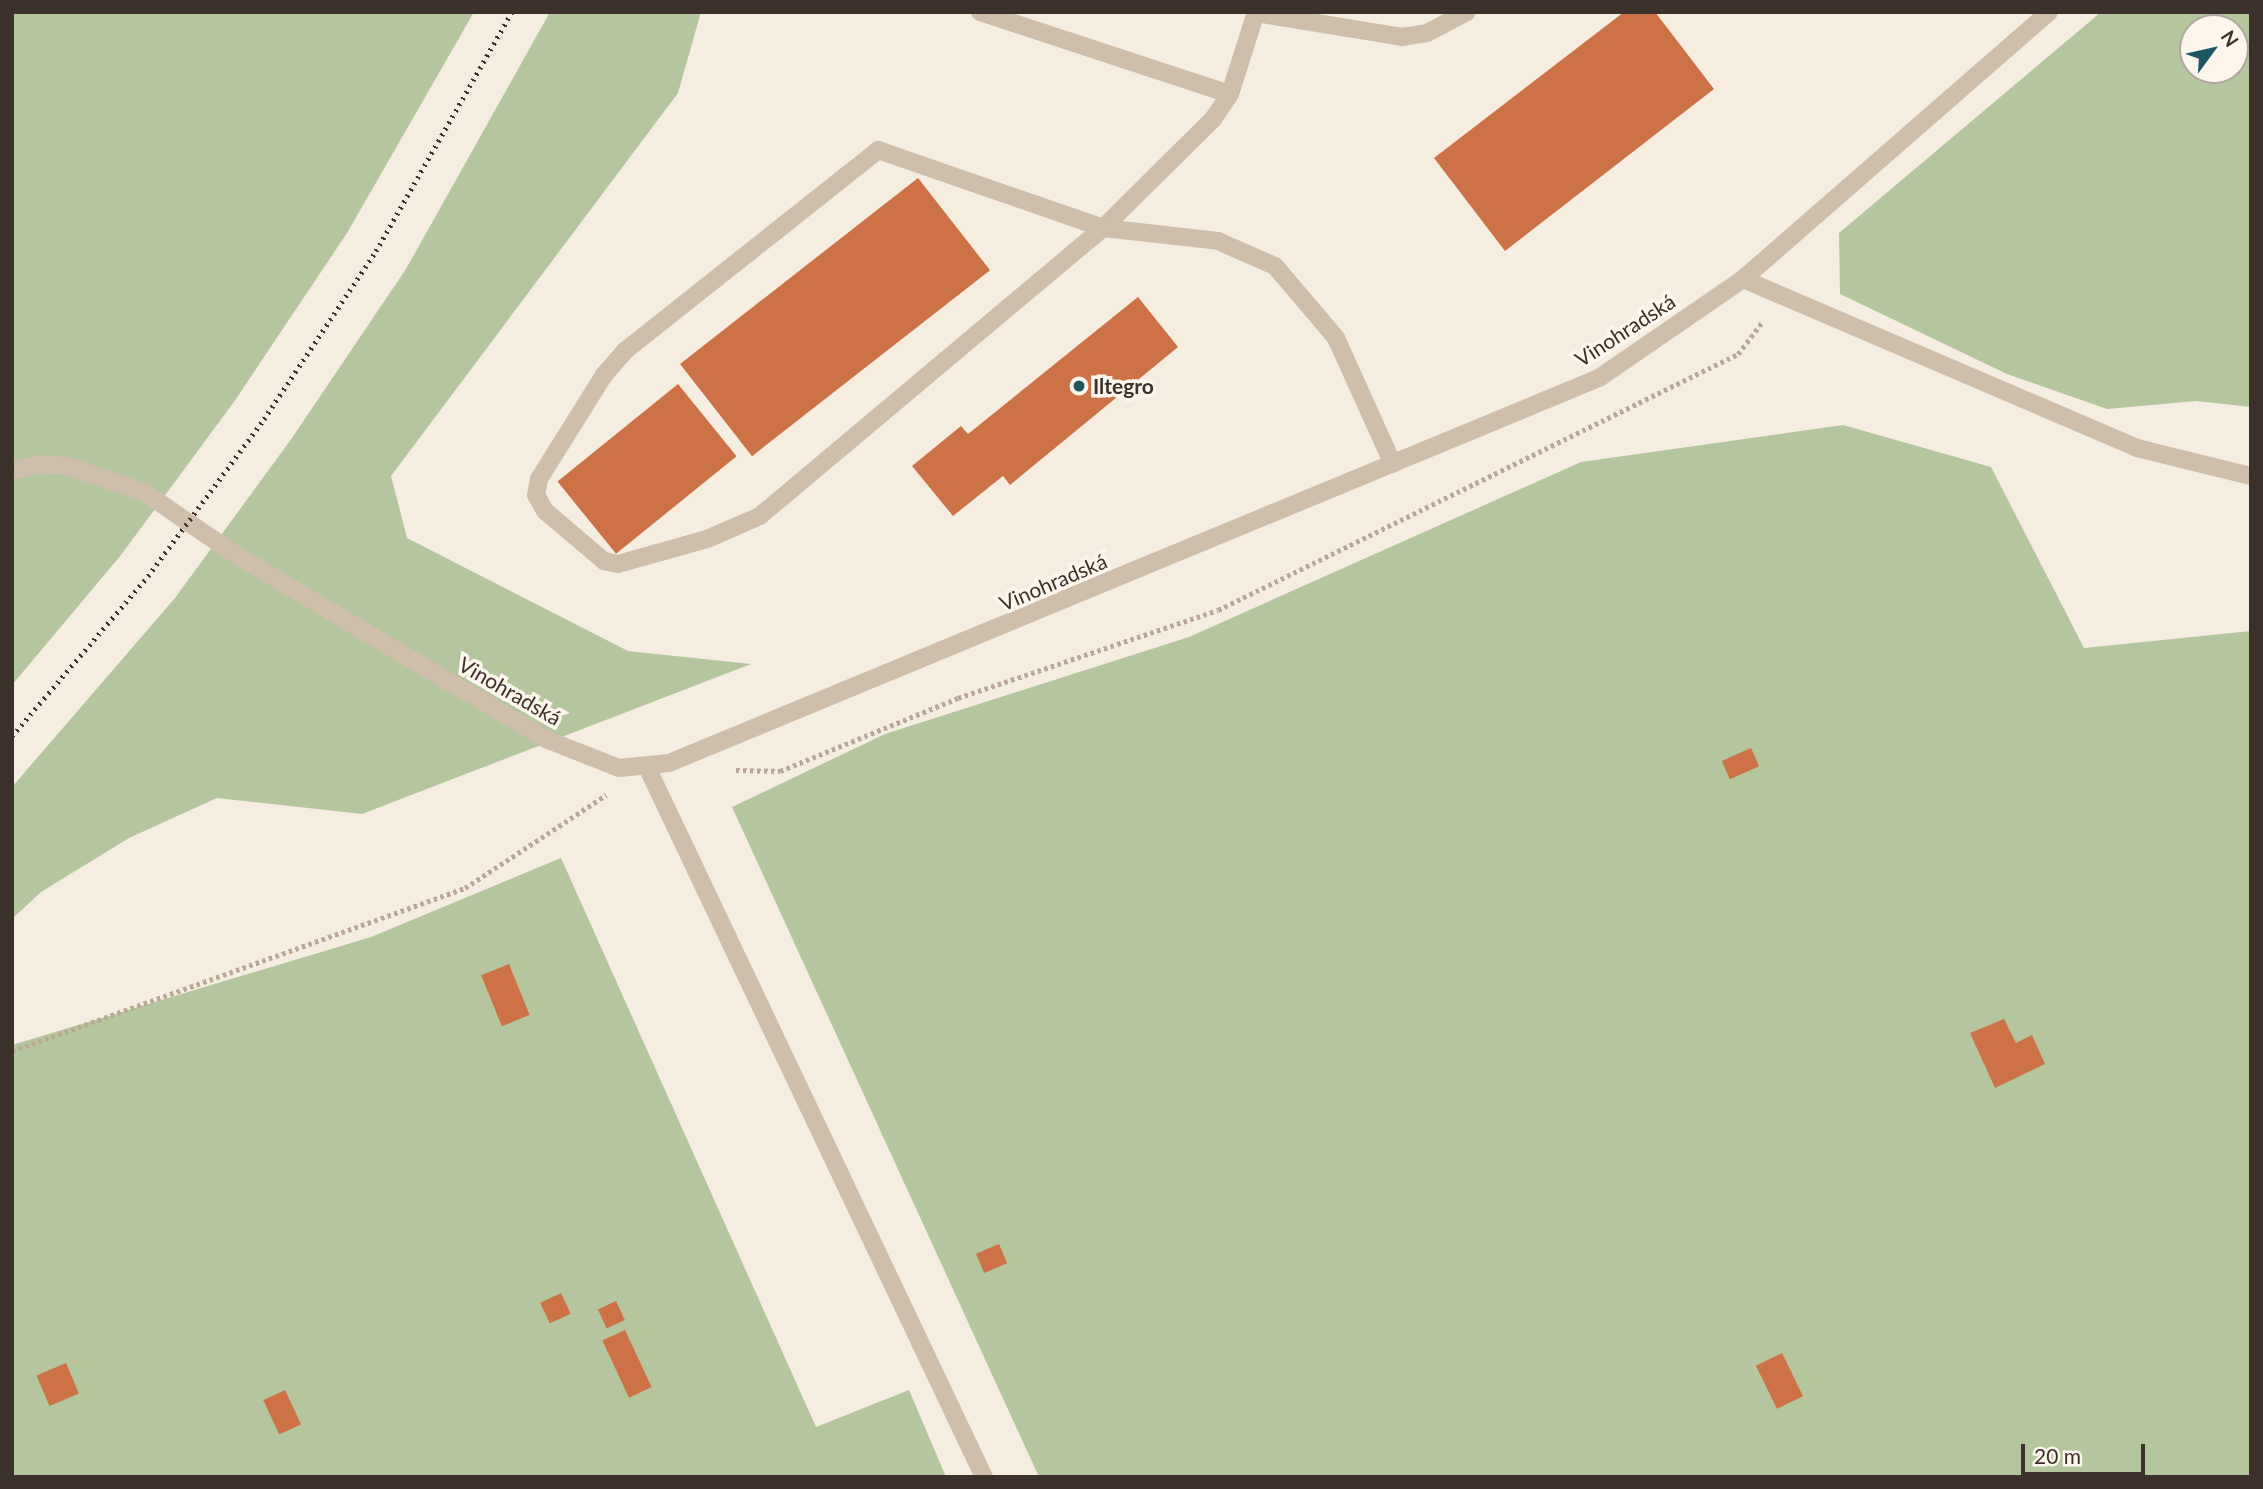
<!DOCTYPE html>
<html>
<head>
<meta charset="utf-8">
<style>
	body { margin:0 }
	#map { position:relative; width:2263px; height:1489px; overflow:hidden; background:#f5ede0; font-family:Lato,sans-serif }
	div>[style] { position:absolute }
	.green>* { inset:0; background:#b5c59e }
	.building>* { inset:0; background:#cd7246; transform-origin:0 0 }
	.path>* { height:4.5px; margin-top:-2.25px; transform-origin:0; background:repeating-linear-gradient(90deg,#baa894 0 3.5px,transparent 0 7px) }
	.minor>* { height:18px; margin:-9px; padding:0 9px; transform-origin:9px; border-radius:9px; background:#cebeaa }
	.rail>* { height:5px; margin-top:-2.5px; transform-origin:0; background:repeating-linear-gradient(90deg,#3c312a 0 2px,transparent 0 7px) }
	.dots>* { width:19px; height:19px; translate:-50% -50%; box-sizing:border-box; border:4px solid #fcf6ed; border-radius:50% }
	span { translate:-50% -50%; white-space:nowrap; text-align:center; line-height:1.15; -webkit-text-stroke:7px #fcf6ed; paint-order:stroke }
	.street-label { font-size:21px; color:#3c312a }
	.poi-label { font-size:21px; color:#3c312a; font-weight:700 }
	.left { translate:0 -50%; text-align:left }
	.frame { position:absolute; inset:0; border:14px solid #3c312a; pointer-events:none }
	.north { position:absolute; left:2179px; top:14px; width:70px; height:70px; box-sizing:border-box; background:#fcf6ed; border:2px solid #afa79f; border-radius:50%; rotate:57deg; font-size:19px; font-weight:700; line-height:28px; text-align:center; color:#3c312a }
	.north::after { content:''; display:block; margin:auto; width:24px; height:32px; background:#1c5660; clip-path:polygon(50% 0,100% 100%,50% 72%,0 100%) }
	.scale { position:absolute; left:2021px; top:1444px; width:124px; height:32px; box-sizing:border-box; border:4px solid #3c312a; border-top:0; padding-left:9px; font-size:21px; line-height:24px; white-space:nowrap; color:#3c312a; -webkit-text-stroke:5px #fcf6ed; paint-order:stroke }
</style>
</head>
<body>
<div id="map">
	<div class="green">
		<i style="clip-path:polygon(12px 12px,474px 12px,347px 233px,236px 399px,121px 555px,12px 685px)"></i>
		<i style="clip-path:polygon(550px 12px,701px 12px,678px 93px,391px 476px,407px 538px,628px 651px,751px 664px,362px 814px,217px 798px,129px 838px,41px 892px,12px 919px,12px 787px,175px 598px,292px 438px,406px 269px)"></i>
		<i style="clip-path:polygon(evenodd,2101px 12px,2251px 12px,2251px 407px,2196px 401px,2107px 409px,2007px 374px,1840px 294px,1839px 233px,2101px 12px,2235px 28px,2235px 70px,2193px 70px,2193px 28px,2235px 28px)"></i>
		<i style="clip-path:polygon(1843px 425px,1991px 467px,2084px 648px,2251px 631px,2251px 1477px,1039px 1477px,732px 807px,885px 734px,1189px 637px,1581px 462px)"></i>
		<i style="clip-path:polygon(561px 858px,816px 1427px,909px 1390px,946px 1477px,12px 1477px,12px 1045px,371px 937px)"></i>
	</div>
	<div class="building">
		<i style="clip-path:polygon(1624px 12px,1655px 12px,1714px 89px,1505px 251px,1434px 158px)"></i>
		<i style="left:918px;top:178px;width:117px;height:302px;rotate:52deg"></i>
		<i style="clip-path:polygon(1138px 297px,1178px 347px,1010px 485px,1003px 476px,953px 516px,912px 466px,961px 426px,968px 434px)"></i>
		<i style="left:678px;top:384px;width:93px;height:155px;rotate:51deg"></i>
		<i style="left:1751px;top:748px;width:20px;height:32px;rotate:66deg"></i>
		<i style="left:509px;top:964px;width:55px;height:30px;rotate:68deg"></i>
		<i style="clip-path:polygon(2004px 1019px,2016px 1043px,2032px 1035px,2045px 1064px,1995px 1088px,1970px 1033px)"></i>
		<i style="left:999px;top:1244px;width:21px;height:25px;rotate:67deg"></i>
		<i style="left:561px;top:1293px;width:23px;height:23px;rotate:65deg"></i>
		<i style="left:616px;top:1301px;width:21px;height:20px;rotate:65deg"></i>
		<i style="left:625px;top:1330px;width:63px;height:25px;rotate:65deg"></i>
		<i style="left:1782px;top:1353px;width:48px;height:29px;rotate:64deg"></i>
		<i style="left:66px;top:1363px;width:33px;height:32px;rotate:67deg"></i>
		<i style="left:285px;top:1390px;width:38px;height:24px;rotate:65deg"></i>
	</div>
	<div class="path">
		<i style="left:736px;top:770px;width:44px;rotate:1.3deg"></i>
		<i style="left:780px;top:771px;width:192px;rotate:-22.3deg"></i>
		<i style="left:958px;top:698px;width:274px;rotate:-18.7deg"></i>
		<i style="left:1218px;top:610px;width:580px;rotate:-26.21deg"></i>
		<i style="left:1738px;top:354px;width:41px;rotate:-52.9deg"></i>
		<i style="left:12px;top:1051px;width:481px;rotate:-19.8deg"></i>
		<i style="left:465px;top:888px;width:169px;rotate:-33.4deg"></i>
	</div>
	<div class="minor">
		<i style="left:980px;top:12px;width:263px;rotate:18.2deg"></i>
		<i style="left:1256px;top:12px;width:86px;rotate:107.6deg"></i>
		<i style="left:1230px;top:94px;width:30px;rotate:124deg"></i>
		<i style="left:1213px;top:119px;width:155px;rotate:135.3deg"></i>
		<i style="left:1103px;top:228px;width:116px;rotate:6.4deg"></i>
		<i style="left:1218px;top:241px;width:62px;rotate:23.7deg"></i>
		<i style="left:1275px;top:266px;width:94px;rotate:49.7deg"></i>
		<i style="left:1336px;top:338px;width:138px;rotate:65.7deg"></i>
		<i style="left:1256px;top:13px;width:148px;rotate:9.3deg"></i>
		<i style="left:1402px;top:37px;width:25px;rotate:-9deg"></i>
		<i style="left:1427px;top:33px;width:45px;rotate:-27.7deg"></i>
		<i style="left:878px;top:150px;width:238px;rotate:19.1deg"></i>
		<i style="left:1103px;top:228px;width:448px;rotate:140deg"></i>
		<i style="left:760px;top:516px;width:58px;rotate:156.5deg"></i>
		<i style="left:707px;top:539px;width:92px;rotate:164.3deg"></i>
		<i style="left:618px;top:564px;width:14px;rotate:-168deg"></i>
		<i style="left:604px;top:561px;width:77px;rotate:-139.7deg"></i>
		<i style="left:545px;top:511px;width:18px;rotate:-119deg"></i>
		<i style="left:536px;top:495px;width:16px;rotate:-79deg"></i>
		<i style="left:539px;top:479px;width:123px;rotate:-58deg"></i>
		<i style="left:604px;top:375px;width:33px;rotate:-49deg"></i>
		<i style="left:626px;top:350px;width:322px;rotate:-38.4deg"></i>
		<i style="left:1743px;top:279px;width:429px;rotate:23.2deg"></i>
		<i style="left:2137px;top:448px;width:117px;rotate:13.8deg"></i>
		<i style="left:12px;top:471px;width:29px;rotate:-14deg"></i>
		<i style="left:40px;top:464px;width:27px;rotate:4deg"></i>
		<i style="left:67px;top:466px;width:81px;rotate:18.7deg"></i>
		<i style="left:144px;top:492px;width:112px;rotate:34.4deg"></i>
		<i style="left:236px;top:555px;width:363px;rotate:30.7deg"></i>
		<i style="left:548px;top:740px;width:76px;rotate:21.5deg"></i>
		<i style="left:619px;top:768px;width:50px;rotate:-5.7deg"></i>
		<i style="left:669px;top:763px;width:1007px;rotate:-22.49deg"></i>
		<i style="left:1599px;top:378px;width:175px;rotate:-34.5deg"></i>
		<i style="left:1743px;top:279px;width:406px;rotate:-41.1deg"></i>
		<i style="left:647px;top:767px;width:786px;rotate:64.61deg"></i>
	</div>
	<div class="rail">
		<i style="left:12px;top:736px;width:210px;rotate:-49.6deg"></i>
		<i style="left:148px;top:576px;width:195px;rotate:-53.5deg"></i>
		<i style="left:264px;top:419px;width:202px;rotate:-56.3deg"></i>
		<i style="left:376px;top:251px;width:275px;rotate:-60.4deg"></i>
	</div>
	<div class="dots">
		<i style="left:1079px;top:386px;background:#1c5660"></i>
	</div>
	<div class="street-label">
		<span style="left:1625px;top:330px;rotate:-33deg">Vinohradská</span>
		<span style="left:1053px;top:582px;rotate:-23deg">Vinohradská</span>
		<span style="left:510px;top:691px;rotate:30deg">Vinohradská</span>
	</div>
	<div class="poi-label">
		<span class="left" style="left:1093px;top:386px">Iltegro</span>
	</div>
	<div class="frame"></div>
	<div class="north">N</div>
	<div class="scale">20 m</div>
</div>
</body>
</html>
